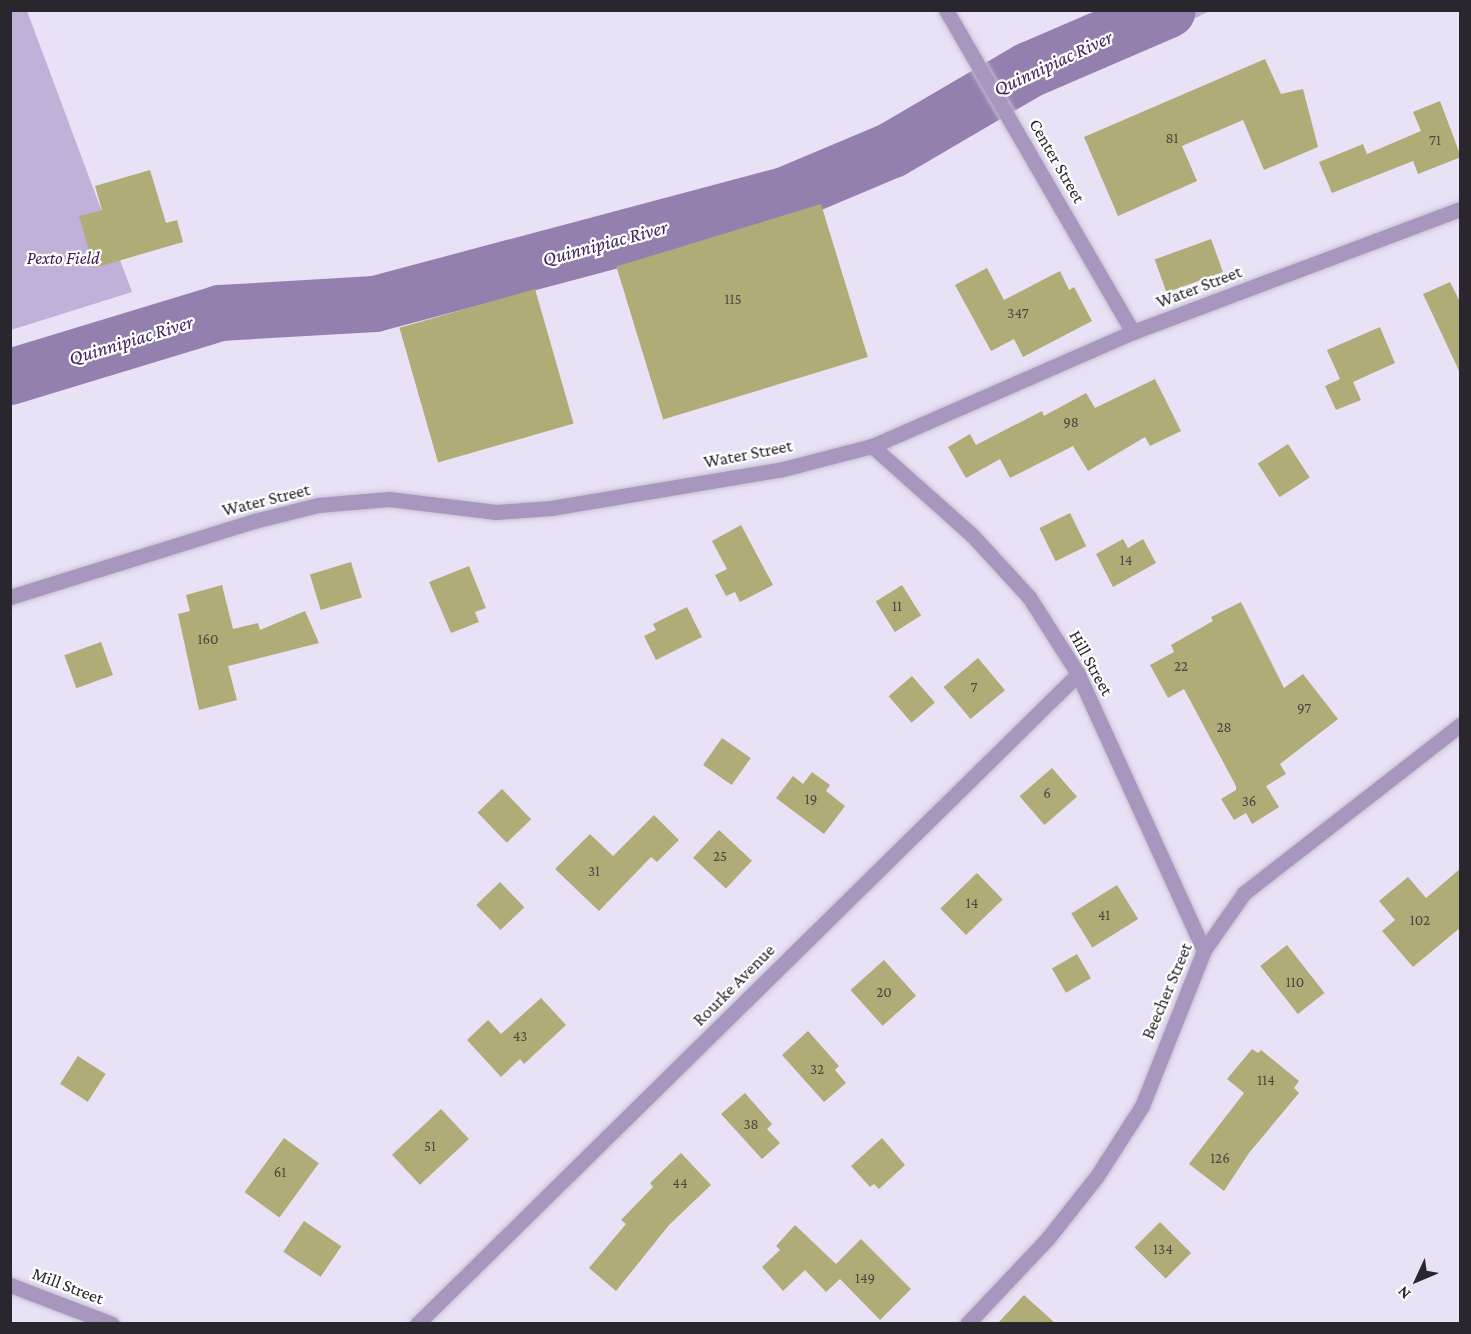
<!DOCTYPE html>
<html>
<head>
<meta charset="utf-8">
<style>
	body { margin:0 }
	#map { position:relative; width:1471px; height:1334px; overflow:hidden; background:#e9e1f5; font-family:"Crimson Pro",serif }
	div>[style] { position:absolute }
	.green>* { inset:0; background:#c0b1d8 }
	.river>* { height:56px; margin:-28px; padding:0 28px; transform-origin:28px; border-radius:28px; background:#9380af }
	.building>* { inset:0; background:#afac77; transform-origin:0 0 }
	.roads { filter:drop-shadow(0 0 2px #c6bfd1) drop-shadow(0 0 2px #c6bfd1) }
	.minor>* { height:15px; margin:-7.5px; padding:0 7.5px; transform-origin:7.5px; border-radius:7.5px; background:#a797bf }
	span { translate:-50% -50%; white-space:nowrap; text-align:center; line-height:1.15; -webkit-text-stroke:4.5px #fff; paint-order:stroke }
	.number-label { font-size:15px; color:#4a4840 }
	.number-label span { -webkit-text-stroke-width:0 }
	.street-label { font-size:18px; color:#29262d }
	.park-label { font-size:18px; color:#351852; font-style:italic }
	.water-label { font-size:20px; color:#412560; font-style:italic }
	.frame { position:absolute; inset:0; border:12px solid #29262d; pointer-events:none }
	.north { position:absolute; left:1387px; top:1250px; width:60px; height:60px; -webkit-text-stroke:4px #fff; paint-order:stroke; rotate:226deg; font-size:16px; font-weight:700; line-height:24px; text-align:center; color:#29262d }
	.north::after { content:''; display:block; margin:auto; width:21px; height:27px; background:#29262d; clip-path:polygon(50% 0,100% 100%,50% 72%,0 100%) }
</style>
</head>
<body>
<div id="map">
	<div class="green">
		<i style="clip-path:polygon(1118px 10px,1210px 11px,1034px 94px,1008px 56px)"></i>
		<i style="clip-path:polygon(11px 11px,27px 11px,132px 292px,11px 330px)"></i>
	</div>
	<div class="river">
		<i style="left:10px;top:377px;width:220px;rotate:-16.9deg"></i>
		<i style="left:220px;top:313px;width:155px;rotate:-3.3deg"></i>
		<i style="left:375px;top:304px;width:424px;rotate:-14.9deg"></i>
		<i style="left:785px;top:195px;width:116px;rotate:-22.8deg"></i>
		<i style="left:892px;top:150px;width:159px;rotate:-30.3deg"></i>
		<i style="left:1029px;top:70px;width:151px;rotate:-23.3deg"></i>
	</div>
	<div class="building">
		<i style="clip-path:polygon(1265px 59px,1281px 94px,1303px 89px,1318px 147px,1264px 170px,1243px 120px,1182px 146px,1197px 181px,1118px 216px,1084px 137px)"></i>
		<i style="clip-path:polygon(1440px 101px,1461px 157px,1418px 174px,1413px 161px,1332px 193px,1319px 162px,1363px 144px,1367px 154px,1421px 131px,1413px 112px)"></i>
		<i style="clip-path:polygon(150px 170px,166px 223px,177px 220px,183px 242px,94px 268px,79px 216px,102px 210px,95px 186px)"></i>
		<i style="left:821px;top:204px;width:160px;height:214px;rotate:73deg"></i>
		<i style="left:1211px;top:239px;width:35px;height:60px;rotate:70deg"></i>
		<i style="clip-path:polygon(987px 268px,1004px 300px,1060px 271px,1069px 290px,1074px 287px,1092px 321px,1023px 357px,1014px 339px,991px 351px,955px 285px)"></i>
		<i style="clip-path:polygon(1450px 282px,1461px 304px,1461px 375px,1423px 294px)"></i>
		<i style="left:535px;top:289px;width:140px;height:141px;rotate:74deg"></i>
		<i style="clip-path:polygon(1380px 327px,1395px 363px,1353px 382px,1361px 400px,1336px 410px,1325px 386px,1340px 379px,1327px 350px)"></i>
		<i style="clip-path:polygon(1155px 379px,1181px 431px,1150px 446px,1145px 437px,1088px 471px,1073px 446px,1010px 478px,1000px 459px,966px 478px,948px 447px,970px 434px,976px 445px,1042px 411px,1044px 416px,1086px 393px,1095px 408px)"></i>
		<i style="left:1288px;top:444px;width:40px;height:36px;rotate:57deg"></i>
		<i style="left:1070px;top:513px;width:37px;height:34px;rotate:64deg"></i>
		<i style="clip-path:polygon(741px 525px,773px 585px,740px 602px,735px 592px,726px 596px,715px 575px,727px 569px,712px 541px)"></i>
		<i style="clip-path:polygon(1123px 539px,1128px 548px,1143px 539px,1156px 563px,1113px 587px,1096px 554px)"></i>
		<i style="left:351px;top:562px;width:37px;height:43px;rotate:73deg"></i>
		<i style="clip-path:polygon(469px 566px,486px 608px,475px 612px,479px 622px,451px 633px,429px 582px)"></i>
		<i style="clip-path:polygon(222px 585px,233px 629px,258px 623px,260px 630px,305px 611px,319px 643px,228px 666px,237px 700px,199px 710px,178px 614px,190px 611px,186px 595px)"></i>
		<i style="left:902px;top:585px;width:36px;height:31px;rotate:58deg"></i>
		<i style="clip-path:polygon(1241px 602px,1284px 688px,1303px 674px,1338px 719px,1280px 764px,1286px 774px,1266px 786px,1279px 807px,1252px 824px,1246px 813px,1234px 820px,1221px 799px,1236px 790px,1236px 786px,1184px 689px,1168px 698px,1150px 665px,1174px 652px,1171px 645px,1213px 621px,1211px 617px)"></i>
		<i style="clip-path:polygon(687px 607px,702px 637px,656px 660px,644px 636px,656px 630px,653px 624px)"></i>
		<i style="left:101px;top:642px;width:35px;height:39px;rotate:70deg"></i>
		<i style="left:978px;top:658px;width:42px;height:45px;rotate:50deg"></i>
		<i style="left:912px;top:676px;width:35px;height:31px;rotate:49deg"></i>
		<i style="left:722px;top:738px;width:35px;height:33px;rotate:35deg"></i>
		<i style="left:1052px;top:768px;width:38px;height:43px;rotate:49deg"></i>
		<i style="clip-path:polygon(812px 772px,830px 785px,826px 791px,845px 806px,824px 834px,776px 798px,793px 776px,803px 784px)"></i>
		<i style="left:502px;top:789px;width:42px;height:34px;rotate:46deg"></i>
		<i style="clip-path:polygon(654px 815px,679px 840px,657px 862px,651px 857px,599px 911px,555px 869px,590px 834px,613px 856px)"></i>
		<i style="left:719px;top:830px;width:45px;height:38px;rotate:43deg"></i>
		<i style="clip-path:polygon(1461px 868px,1461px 927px,1413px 967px,1382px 931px,1395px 920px,1379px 901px,1408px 877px,1426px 898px)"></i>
		<i style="left:977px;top:873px;width:37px;height:51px;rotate:46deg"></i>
		<i style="left:500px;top:882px;width:35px;height:33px;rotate:46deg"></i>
		<i style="left:1117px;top:885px;width:40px;height:54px;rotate:58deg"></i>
		<i style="left:1287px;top:945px;width:61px;height:34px;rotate:52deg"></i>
		<i style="left:1077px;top:954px;width:28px;height:29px;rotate:60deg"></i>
		<i style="left:884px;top:960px;width:48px;height:45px;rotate:48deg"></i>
		<i style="clip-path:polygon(541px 998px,566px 1025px,524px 1064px,520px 1059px,501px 1077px,467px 1040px,488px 1020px,501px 1034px)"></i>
		<i style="clip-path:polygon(808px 1031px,839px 1066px,835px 1070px,846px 1083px,824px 1102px,782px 1055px)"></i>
		<i style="clip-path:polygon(1252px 1049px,1258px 1053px,1261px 1050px,1299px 1081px,1294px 1088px,1299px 1093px,1249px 1153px,1224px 1191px,1189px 1164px,1244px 1093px,1227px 1079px)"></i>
		<i style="left:78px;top:1056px;width:33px;height:33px;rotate:33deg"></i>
		<i style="clip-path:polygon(745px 1093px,772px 1124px,767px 1129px,780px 1143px,762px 1159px,721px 1114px)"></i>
		<i style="left:441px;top:1109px;width:41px;height:67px;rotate:47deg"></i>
		<i style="left:284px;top:1138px;width:43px;height:67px;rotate:36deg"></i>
		<i style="clip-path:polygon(882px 1138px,905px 1165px,879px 1189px,874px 1184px,870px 1187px,851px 1166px)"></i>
		<i style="clip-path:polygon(681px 1153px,711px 1185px,669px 1225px,616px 1291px,589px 1268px,626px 1224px,621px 1220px,653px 1187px,650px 1183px)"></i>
		<i style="left:304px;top:1221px;width:45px;height:37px;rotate:34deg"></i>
		<i style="left:1160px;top:1222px;width:44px;height:36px;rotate:45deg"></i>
		<i style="clip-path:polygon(795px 1225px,836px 1264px,861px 1239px,911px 1289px,880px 1320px,840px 1279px,826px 1292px,805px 1270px,783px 1291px,762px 1267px,780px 1250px,776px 1246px)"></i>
		<i style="clip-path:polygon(1024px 1295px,1055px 1323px,998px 1323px)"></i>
	</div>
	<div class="roads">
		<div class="minor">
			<i style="left:946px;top:10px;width:372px;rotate:59.9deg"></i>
			<i style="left:872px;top:446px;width:134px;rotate:41.7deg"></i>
			<i style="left:972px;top:535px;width:84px;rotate:47.4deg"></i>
			<i style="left:1029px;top:597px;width:91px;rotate:57.5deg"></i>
			<i style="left:1078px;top:674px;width:303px;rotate:65.5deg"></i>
			<i style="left:10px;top:597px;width:256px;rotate:-17.3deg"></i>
			<i style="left:254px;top:521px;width:66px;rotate:-14deg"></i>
			<i style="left:318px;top:505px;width:71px;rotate:-4.8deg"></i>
			<i style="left:389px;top:499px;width:108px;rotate:6.9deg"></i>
			<i style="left:496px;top:512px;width:55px;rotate:-4.2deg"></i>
			<i style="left:551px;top:508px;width:235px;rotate:-9.5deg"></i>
			<i style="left:783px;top:469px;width:92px;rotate:-14.5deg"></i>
			<i style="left:872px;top:446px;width:285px;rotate:-23.6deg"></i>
			<i style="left:1133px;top:332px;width:349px;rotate:-20.6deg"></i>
			<i style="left:10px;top:1285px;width:109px;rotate:20.9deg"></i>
			<i style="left:417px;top:1324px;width:927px;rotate:-44.52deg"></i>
			<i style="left:967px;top:1324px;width:118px;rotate:-46.7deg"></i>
			<i style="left:1048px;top:1238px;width:79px;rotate:-51.7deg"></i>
			<i style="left:1097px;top:1176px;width:83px;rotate:-57.3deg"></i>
			<i style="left:1142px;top:1106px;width:168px;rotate:-68.3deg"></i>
			<i style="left:1204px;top:950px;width:70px;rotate:-54.9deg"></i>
			<i style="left:1244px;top:893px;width:274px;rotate:-37.9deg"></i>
		</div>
	</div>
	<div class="number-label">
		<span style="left:1172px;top:139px">81</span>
		<span style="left:1435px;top:141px">71</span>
		<span style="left:733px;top:300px">115</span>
		<span style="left:1018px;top:314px">347</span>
		<span style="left:1071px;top:423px">98</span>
		<span style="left:1126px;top:561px">14</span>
		<span style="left:897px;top:607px">11</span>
		<span style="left:208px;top:640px">160</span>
		<span style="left:1181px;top:667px">22</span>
		<span style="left:974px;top:688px">7</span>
		<span style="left:1304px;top:709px">97</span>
		<span style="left:1224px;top:728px">28</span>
		<span style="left:1047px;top:794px">6</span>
		<span style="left:811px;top:800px">19</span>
		<span style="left:1249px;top:802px">36</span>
		<span style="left:720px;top:857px">25</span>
		<span style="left:594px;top:872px">31</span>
		<span style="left:972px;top:904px">14</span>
		<span style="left:1104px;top:916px">41</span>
		<span style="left:1420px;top:921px">102</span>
		<span style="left:1295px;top:983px">110</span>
		<span style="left:884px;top:993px">20</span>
		<span style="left:520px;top:1037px">43</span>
		<span style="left:817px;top:1070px">32</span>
		<span style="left:1266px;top:1081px">114</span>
		<span style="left:751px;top:1125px">38</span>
		<span style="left:430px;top:1147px">51</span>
		<span style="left:1220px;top:1159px">126</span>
		<span style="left:280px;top:1173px">61</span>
		<span style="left:680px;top:1184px">44</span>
		<span style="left:1163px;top:1250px">134</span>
		<span style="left:865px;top:1279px">149</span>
	</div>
	<div class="street-label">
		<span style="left:1057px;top:161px;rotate:60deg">Center Street</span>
		<span style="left:1199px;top:287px;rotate:-21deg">Water Street</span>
		<span style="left:748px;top:454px;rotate:-11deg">Water Street</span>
		<span style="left:266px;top:500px;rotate:-14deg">Water Street</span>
		<span style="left:1091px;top:663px;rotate:61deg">Hill Street</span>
		<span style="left:734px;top:985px;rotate:-45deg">Rourke Avenue</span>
		<span style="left:1167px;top:991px;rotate:-67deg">Beecher Street</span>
		<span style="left:68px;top:1286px;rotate:21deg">Mill Street</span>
	</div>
	<div class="park-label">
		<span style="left:63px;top:258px">Pexto Field</span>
	</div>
	<div class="water-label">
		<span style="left:1053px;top:63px;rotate:-25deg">Quinnipiac River</span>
		<span style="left:605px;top:243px;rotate:-15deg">Quinnipiac River</span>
		<span style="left:131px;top:340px;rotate:-17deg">Quinnipiac River</span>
	</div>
	<div class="frame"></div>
	<div class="north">N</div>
</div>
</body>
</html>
